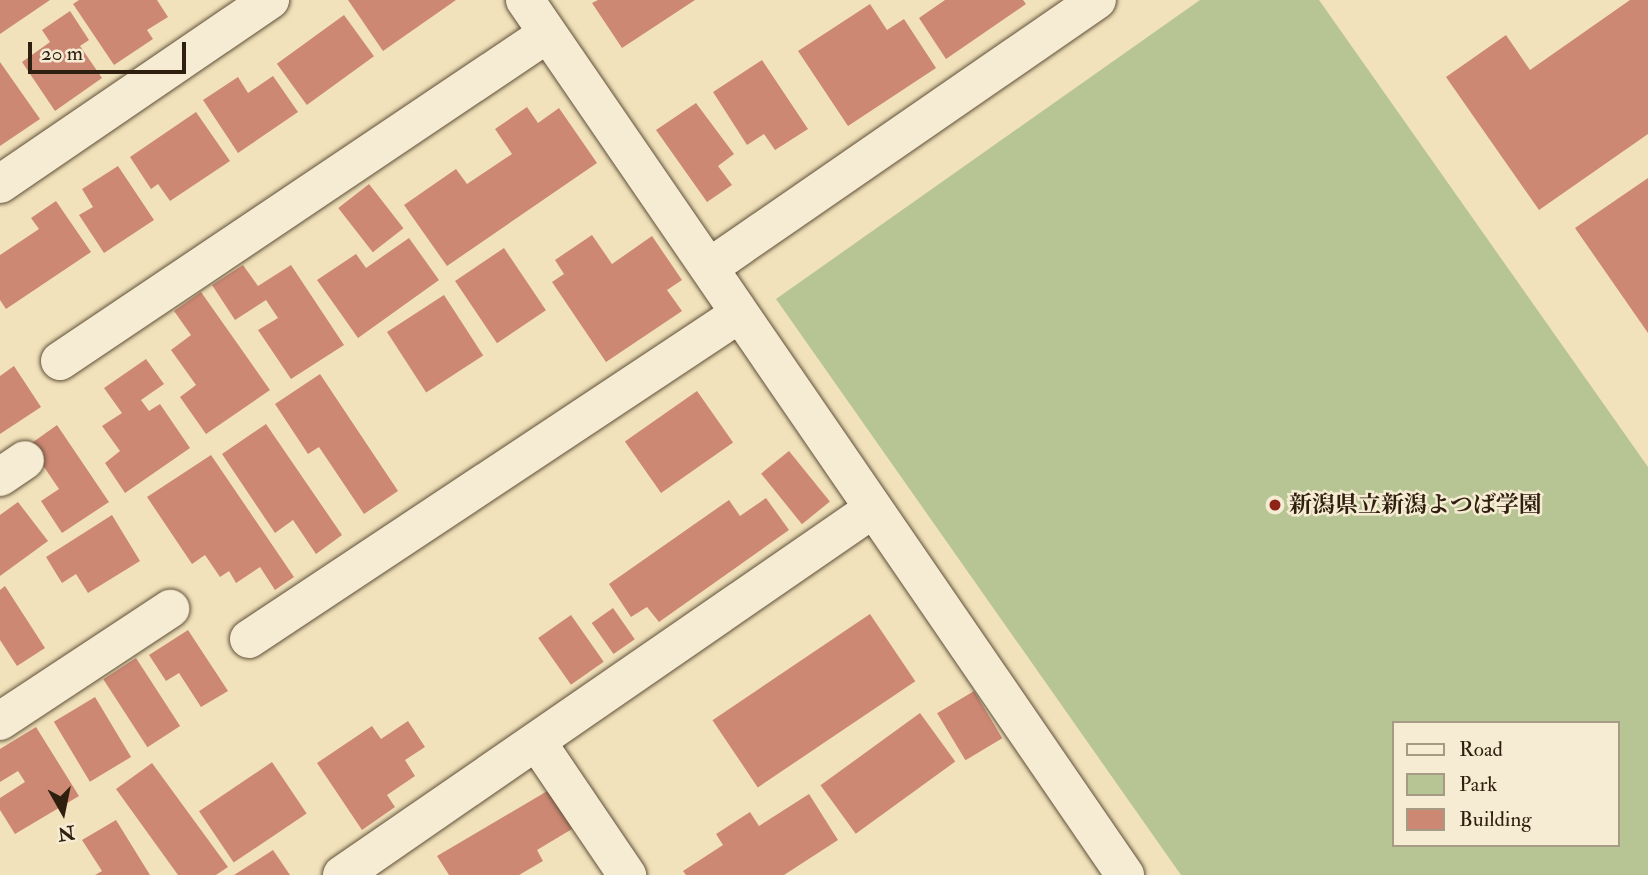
<!DOCTYPE html>
<html>
<head>
<meta charset="utf-8">
<style>
	body { margin:0 }
	#map { position:relative; width:1648px; height:875px; overflow:hidden; background:#f1e2bb; font-family:"IM FELL Double Pica","Noto Serif JP",serif }
	div>[style] { position:absolute }
	.green>* { inset:0; background:#b7c493 }
	.building>* { inset:0; background:#cd8874; transform-origin:0 0 }
	.roads { filter:drop-shadow(0 0 2px #605039) drop-shadow(0 0 2px #605039) }
	.street>* { height:38px; margin:-19px; padding:0 19px; transform-origin:19px; border-radius:19px; background:#f6ecd3 }
	.dots>* { width:19px; height:19px; translate:-50% -50%; box-sizing:border-box; border:4px solid #f6ecd3; border-radius:50% }
	span { translate:-50% -50%; white-space:nowrap; text-align:center; line-height:1.15; -webkit-text-stroke:5px #f6ecd3; paint-order:stroke }
	.poi-label { font-size:23px; color:#2f1f0e; font-weight:700 }
	.left { translate:0 -50%; text-align:left }
	.legend { position:absolute; left:1392px; top:721px; width:228px; height:126px; box-sizing:border-box; background:#f6ecd3; border:2px solid #a69a84; margin:0; padding:9px 12px; list-style:none; font-size:21px; color:#2f1f0e }
	.legend li { display:flex; align-items:center; gap:14px; height:35px }
	.legend b { width:35px; border:2px solid #a69a84 }
	.north { position:absolute; left:28px; top:777px; width:70px; height:70px; -webkit-text-stroke:5px #f6ecd3; paint-order:stroke; rotate:171deg; font-size:19px; font-weight:700; line-height:28px; text-align:center; color:#2f1f0e }
	.north::after { content:''; display:block; margin:auto; width:24px; height:32px; background:#2f1f0e; clip-path:polygon(50% 0,100% 100%,50% 72%,0 100%) }
	.scale { position:absolute; left:28px; top:42px; width:158px; height:32px; box-sizing:border-box; border:4px solid #2f1f0e; border-top:0; padding-left:9px; font-size:21px; line-height:24px; white-space:nowrap; color:#2f1f0e; -webkit-text-stroke:5px #f6ecd3; paint-order:stroke }
</style>
</head>
<body>
<div id="map">
	<div class="green">
		<i style="clip-path:polygon(evenodd,1200px 0,1319px 0,1648px 467px,1648px 875px,1181px 875px,776px 299px,1200px 0,1394px 723px,1618px 723px,1618px 845px,1394px 845px,1394px 723px)"></i>
	</div>
	<div class="building">
		<i style="clip-path:polygon(0 0,50px 0,0 34px)"></i>
		<i style="clip-path:polygon(79px 0,157px 0,168px 17px,147px 30px,153px 39px,114px 65px,73px 4px)"></i>
		<i style="clip-path:polygon(348px 0,456px 0,383px 51px)"></i>
		<i style="clip-path:polygon(598px 0,695px 0,622px 48px,592px 3px)"></i>
		<i style="clip-path:polygon(945px 0,1023px 0,1026px 4px,946px 59px,919px 18px)"></i>
		<i style="clip-path:polygon(1630px 0,1648px 0,1648px 134px,1539px 210px,1446px 77px,1506px 35px,1530px 70px)"></i>
		<i style="clip-path:polygon(870px 4px,887px 30px,904px 19px,936px 68px,848px 126px,798px 51px)"></i>
		<i style="clip-path:polygon(70px 11px,89px 40px,80px 46px,102px 78px,55px 111px,22px 62px,50px 42px,42px 30px)"></i>
		<i style="left:344px;top:15px;width:51px;height:83px;rotate:54deg"></i>
		<i style="clip-path:polygon(762px 60px,808px 129px,775px 150px,764px 134px,747px 145px,713px 92px)"></i>
		<i style="clip-path:polygon(0 62px,40px 119px,0 146px)"></i>
		<i style="clip-path:polygon(273px 76px,298px 112px,238px 153px,203px 100px,238px 77px,248px 93px)"></i>
		<i style="clip-path:polygon(696px 103px,734px 154px,718px 166px,732px 185px,707px 202px,656px 130px)"></i>
		<i style="clip-path:polygon(527px 107px,538px 123px,559px 108px,597px 163px,447px 266px,404px 205px,456px 169px,467px 184px,512px 154px,495px 129px)"></i>
		<i style="clip-path:polygon(196px 112px,230px 161px,170px 201px,158px 184px,151px 189px,130px 157px)"></i>
		<i style="clip-path:polygon(118px 166px,154px 220px,104px 253px,79px 215px,93px 207px,82px 189px)"></i>
		<i style="clip-path:polygon(1648px 178px,1648px 333px,1575px 228px)"></i>
		<i style="left:369px;top:184px;width:56px;height:39px;rotate:52deg"></i>
		<i style="clip-path:polygon(56px 201px,91px 252px,6px 309px,0 300px,0 255px,39px 229px,31px 218px)"></i>
		<i style="clip-path:polygon(592px 235px,612px 264px,652px 236px,682px 280px,667px 290px,682px 311px,606px 362px,552px 282px,564px 274px,555px 260px)"></i>
		<i style="clip-path:polygon(409px 238px,439px 280px,358px 338px,317px 280px,356px 254px,366px 268px)"></i>
		<i style="left:504px;top:248px;width:75px;height:59px;rotate:56deg"></i>
		<i style="clip-path:polygon(243px 265px,258px 286px,291px 265px,344px 345px,291px 379px,258px 330px,278px 318px,266px 300px,235px 320px,212px 285px)"></i>
		<i style="clip-path:polygon(201px 292px,270px 390px,206px 434px,180px 397px,196px 385px,171px 350px,191px 335px,174px 311px)"></i>
		<i style="left:444px;top:295px;width:72px;height:68px;rotate:57deg"></i>
		<i style="clip-path:polygon(146px 359px,164px 384px,141px 400px,149px 411px,160px 404px,190px 448px,125px 493px,105px 463px,120px 451px,102px 426px,122px 413px,104px 388px)"></i>
		<i style="clip-path:polygon(14px 366px,41px 407px,0 434px,0 376px)"></i>
		<i style="clip-path:polygon(320px 374px,398px 491px,364px 514px,319px 447px,308px 454px,275px 404px)"></i>
		<i style="left:697px;top:391px;width:63px;height:88px;rotate:55deg"></i>
		<i style="clip-path:polygon(266px 424px,342px 535px,316px 554px,293px 520px,275px 533px,222px 454px)"></i>
		<i style="clip-path:polygon(57px 425px,109px 502px,62px 533px,41px 501px,59px 489px,29px 445px)"></i>
		<i style="left:789px;top:451px;width:65px;height:36px;rotate:51deg"></i>
		<i style="clip-path:polygon(211px 455px,294px 577px,275px 590px,260px 567px,236px 583px,229px 571px,220px 577px,205px 555px,192px 564px,147px 497px)"></i>
		<i style="clip-path:polygon(766px 498px,789px 530px,659px 622px,647px 607px,631px 617px,609px 584px,729px 500px,740px 516px)"></i>
		<i style="clip-path:polygon(18px 502px,48px 541px,0 576px,0 515px)"></i>
		<i style="clip-path:polygon(112px 515px,140px 561px,88px 593px,76px 574px,62px 583px,46px 557px)"></i>
		<i style="clip-path:polygon(5px 586px,45px 648px,17px 666px,0 640px,0 590px)"></i>
		<i style="left:613px;top:608px;width:38px;height:26px;rotate:55deg"></i>
		<i style="left:870px;top:614px;width:81px;height:190px;rotate:56deg"></i>
		<i style="left:571px;top:615px;width:57px;height:40px;rotate:55deg"></i>
		<i style="clip-path:polygon(188px 630px,228px 691px,201px 707px,179px 673px,166px 681px,149px 655px)"></i>
		<i style="left:136px;top:658px;width:81px;height:39px;rotate:57deg"></i>
		<i style="left:974px;top:691px;width:55px;height:43px;rotate:59deg"></i>
		<i style="left:95px;top:697px;width:70px;height:48px;rotate:59deg"></i>
		<i style="left:920px;top:713px;width:60px;height:123px;rotate:54deg"></i>
		<i style="clip-path:polygon(408px 721px,425px 747px,405px 760px,415px 776px,387px 795px,395px 807px,362px 830px,317px 763px,372px 726px,381px 739px)"></i>
		<i style="clip-path:polygon(36px 727px,79px 796px,15px 834px,0 810px,0 798px,25px 782px,18px 771px,0 782px,0 749px)"></i>
		<i style="left:272px;top:762px;width:62px;height:88px;rotate:56deg"></i>
		<i style="clip-path:polygon(152px 763px,228px 867px,216px 875px,178px 875px,116px 789px)"></i>
		<i style="clip-path:polygon(549px 790px,572px 829px,537px 850px,543px 861px,519px 875px,449px 875px,437px 856px)"></i>
		<i style="clip-path:polygon(809px 794px,838px 840px,784px 875px,686px 875px,683px 871px,723px 845px,716px 834px,750px 812px,759px 826px)"></i>
		<i style="clip-path:polygon(116px 820px,150px 875px,95px 875px,102px 871px,82px 840px)"></i>
		<i style="clip-path:polygon(273px 850px,290px 875px,234px 875px)"></i>
	</div>
	<div class="roads">
		<div class="street">
			<i style="left:525px;top:0;width:1061px;rotate:55.56deg"></i>
			<i style="left:0;top:184px;width:327px;rotate:-34.3deg"></i>
			<i style="left:710px;top:267px;width:470px;rotate:-34.6deg"></i>
			<i style="left:60px;top:361px;width:587px;rotate:-33.88deg"></i>
			<i style="left:0;top:477px;width:30px;rotate:-34deg"></i>
			<i style="left:249px;top:639px;width:588px;rotate:-33.55deg"></i>
			<i style="left:0;top:721px;width:204px;rotate:-33.4deg"></i>
			<i style="left:537px;top:742px;width:161px;rotate:55.9deg"></i>
			<i style="left:342px;top:875px;width:645px;rotate:-34.58deg"></i>
		</div>
	</div>
	<div class="dots">
		<i style="left:1275px;top:505px;background:#8f2418"></i>
	</div>
	<div class="poi-label">
		<span class="left" style="left:1289px;top:505px">新潟県立新潟よつば学園</span>
	</div>
	<ul class="legend">
	<li><b style="height:9px;background:#f6ecd3"></b>Road</li>
	<li><b style="height:19px;background:#b7c493"></b>Park</li>
	<li><b style="height:19px;background:#cd8874"></b>Building</li>
	</ul>
	<div class="north">N</div>
	<div class="scale">20 m</div>
</div>
</body>
</html>
